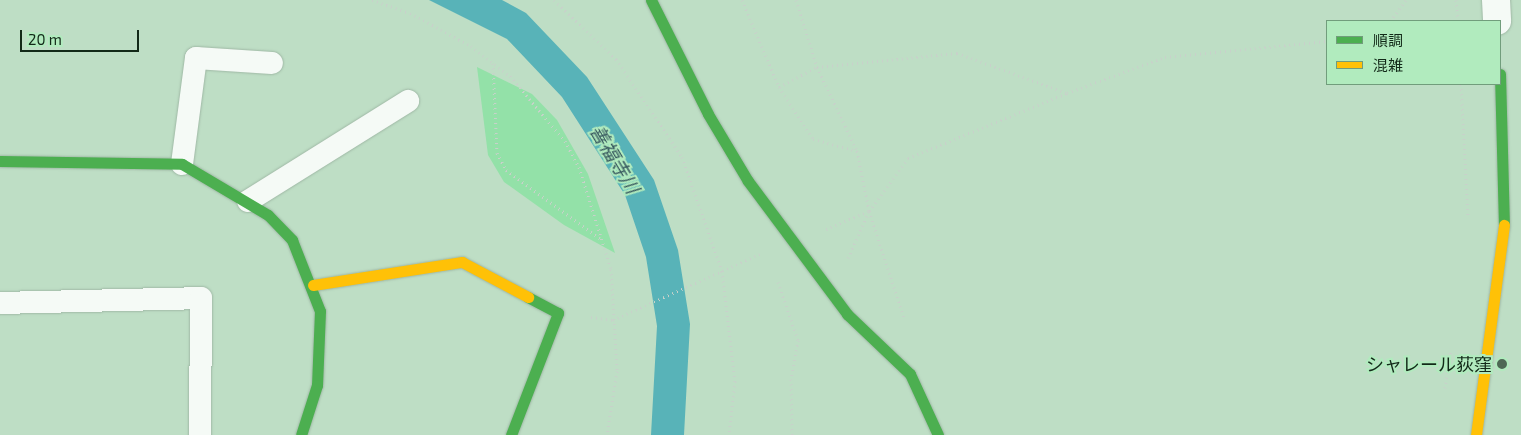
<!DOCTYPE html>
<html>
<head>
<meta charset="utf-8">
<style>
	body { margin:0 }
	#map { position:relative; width:1521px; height:435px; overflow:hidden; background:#bedec5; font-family:"Exo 2","Noto Sans JP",sans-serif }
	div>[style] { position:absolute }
	.green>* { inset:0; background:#93e1a8 }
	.water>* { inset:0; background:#58b3b8 }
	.path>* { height:3px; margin-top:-1.5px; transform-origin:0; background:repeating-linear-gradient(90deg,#c8d1ca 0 1px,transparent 0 5px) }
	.roads { filter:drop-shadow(0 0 1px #9fb8a5) drop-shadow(0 0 1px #9fb8a5) }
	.lane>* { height:22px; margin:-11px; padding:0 11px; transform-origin:11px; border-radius:11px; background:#f5faf6 }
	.street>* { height:28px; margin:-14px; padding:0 14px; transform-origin:14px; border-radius:14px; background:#f5faf6 }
	.fast>* { height:11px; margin:-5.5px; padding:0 5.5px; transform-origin:5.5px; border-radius:5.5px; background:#4caf50 }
	.slow>* { height:11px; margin:-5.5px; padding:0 5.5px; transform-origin:5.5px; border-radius:5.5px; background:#ffc107 }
	.dots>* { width:14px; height:14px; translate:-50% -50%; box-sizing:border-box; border:2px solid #b1ebbe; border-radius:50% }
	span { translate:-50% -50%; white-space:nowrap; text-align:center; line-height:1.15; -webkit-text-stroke:4px #b1ebbe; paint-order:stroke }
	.poi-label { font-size:18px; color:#122918 }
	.right { translate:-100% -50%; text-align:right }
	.water-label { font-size:19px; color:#37585e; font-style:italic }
	.legend { position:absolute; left:1326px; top:20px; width:175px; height:65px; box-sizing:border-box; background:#b1ebbe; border:1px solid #719d7c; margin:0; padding:6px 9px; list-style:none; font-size:15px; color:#122918 }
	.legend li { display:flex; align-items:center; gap:10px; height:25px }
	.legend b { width:25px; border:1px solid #719d7c }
	.scale { position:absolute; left:20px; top:30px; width:119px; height:22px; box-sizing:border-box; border:2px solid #122918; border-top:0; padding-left:6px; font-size:15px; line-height:18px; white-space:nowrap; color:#122918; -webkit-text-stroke:4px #b1ebbe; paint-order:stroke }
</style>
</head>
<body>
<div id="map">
	<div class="green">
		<i style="clip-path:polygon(477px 67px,532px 94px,557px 120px,588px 174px,615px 253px,564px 225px,504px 182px,488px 155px)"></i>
	</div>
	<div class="water">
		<i style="clip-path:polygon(429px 0,502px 0,526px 13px,587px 77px,654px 180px,678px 250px,690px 324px,684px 435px,651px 435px,657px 326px,646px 257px,625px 195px,562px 97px,507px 39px)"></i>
	</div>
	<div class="path">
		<i style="left:372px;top:0;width:40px;rotate:18.9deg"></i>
		<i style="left:410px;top:13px;width:69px;rotate:28.4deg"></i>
		<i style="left:471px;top:46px;width:49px;rotate:37.6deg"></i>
		<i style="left:510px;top:76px;width:85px;rotate:49.8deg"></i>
		<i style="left:565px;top:141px;width:30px;rotate:62deg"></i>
		<i style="left:579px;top:167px;width:107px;rotate:72.6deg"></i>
		<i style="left:611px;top:269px;width:102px;rotate:86.6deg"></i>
		<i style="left:617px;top:371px;width:65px;rotate:98.9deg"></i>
		<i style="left:554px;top:0;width:86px;rotate:43.6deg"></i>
		<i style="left:616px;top:59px;width:118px;rotate:56deg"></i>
		<i style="left:682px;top:157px;width:121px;rotate:70.7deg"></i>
		<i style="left:722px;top:271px;width:111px;rotate:83.3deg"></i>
		<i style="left:735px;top:381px;width:54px;rotate:96.3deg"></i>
		<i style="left:742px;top:0;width:95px;rotate:67deg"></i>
		<i style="left:779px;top:87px;width:62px;rotate:56.8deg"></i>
		<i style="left:813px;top:139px;width:46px;rotate:15.3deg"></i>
		<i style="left:796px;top:0;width:70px;rotate:72.6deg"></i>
		<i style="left:817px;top:67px;width:93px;rotate:64.5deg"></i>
		<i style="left:857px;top:151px;width:61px;rotate:78.7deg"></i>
		<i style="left:869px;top:211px;width:113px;rotate:71.9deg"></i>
		<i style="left:1456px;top:0;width:21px;rotate:85deg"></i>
		<i style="left:1390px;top:21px;width:26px;rotate:-53deg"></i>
		<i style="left:493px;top:63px;width:90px;rotate:87.5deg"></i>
		<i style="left:497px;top:153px;width:19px;rotate:62deg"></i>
		<i style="left:506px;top:170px;width:119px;rotate:36.1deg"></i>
		<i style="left:1461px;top:84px;width:134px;rotate:87deg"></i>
		<i style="left:779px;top:87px;width:43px;rotate:-27.8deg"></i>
		<i style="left:817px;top:67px;width:141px;rotate:-5.7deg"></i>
		<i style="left:957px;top:53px;width:117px;rotate:20deg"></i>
		<i style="left:826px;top:229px;width:47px;rotate:-22.7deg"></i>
		<i style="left:869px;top:211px;width:66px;rotate:-53.7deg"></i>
		<i style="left:908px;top:158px;width:172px;rotate:-22.2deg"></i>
		<i style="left:1067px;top:93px;width:104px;rotate:-20.2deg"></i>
		<i style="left:1165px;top:57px;width:163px;rotate:-5.6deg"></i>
		<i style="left:848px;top:258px;width:51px;rotate:-65.9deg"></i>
		<i style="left:778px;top:282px;width:61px;rotate:71deg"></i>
		<i style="left:798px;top:340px;width:40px;rotate:100deg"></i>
		<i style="left:791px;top:379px;width:56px;rotate:89deg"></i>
		<i style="left:591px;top:317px;width:22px;rotate:8deg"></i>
		<i style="left:613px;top:320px;width:161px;rotate:-24.2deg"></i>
		<i style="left:1445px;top:388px;width:40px;rotate:-81.5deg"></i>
	</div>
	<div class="roads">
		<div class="lane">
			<i style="left:182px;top:164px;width:107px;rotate:-82.5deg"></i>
			<i style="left:196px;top:58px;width:76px;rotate:3.8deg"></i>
			<i style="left:248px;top:201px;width:189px;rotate:-32deg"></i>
			<i style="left:0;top:303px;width:201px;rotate:-1.4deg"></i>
			<i style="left:201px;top:298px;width:137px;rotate:90.4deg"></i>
		</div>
		<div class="street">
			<i style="left:1496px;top:0;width:21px;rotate:87deg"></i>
		</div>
		<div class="fast">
			<i style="left:651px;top:0;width:127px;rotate:63.4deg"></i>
			<i style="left:708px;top:114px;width:78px;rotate:59.2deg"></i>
			<i style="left:748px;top:181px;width:166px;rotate:53.3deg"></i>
			<i style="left:847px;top:314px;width:87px;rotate:43.6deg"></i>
			<i style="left:910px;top:374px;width:67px;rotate:65.3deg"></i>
			<i style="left:1500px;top:74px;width:151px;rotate:88.5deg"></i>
			<i style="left:0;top:161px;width:182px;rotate:0.9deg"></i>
			<i style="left:182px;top:164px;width:100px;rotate:30.7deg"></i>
			<i style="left:268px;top:215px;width:35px;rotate:46deg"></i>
			<i style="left:292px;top:240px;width:76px;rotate:68.5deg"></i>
			<i style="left:320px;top:311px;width:74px;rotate:92.3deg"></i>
			<i style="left:317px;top:385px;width:52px;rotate:107.7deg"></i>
			<i style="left:511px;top:435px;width:131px;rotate:-68.9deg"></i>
			<i style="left:558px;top:313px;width:34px;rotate:-152deg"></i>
		</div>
		<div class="slow">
			<i style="left:313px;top:285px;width:151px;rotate:-8.8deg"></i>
			<i style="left:462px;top:262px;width:75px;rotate:27.9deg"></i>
			<i style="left:1476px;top:435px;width:212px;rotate:-82.4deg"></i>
		</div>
	</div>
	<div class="dots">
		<i style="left:1502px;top:364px;background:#4e6855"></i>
	</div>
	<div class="poi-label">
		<span class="right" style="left:1492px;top:364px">シャレール荻窪</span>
	</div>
	<div class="water-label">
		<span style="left:615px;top:159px;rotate:59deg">善福寺川</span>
	</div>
	<ul class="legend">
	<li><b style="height:6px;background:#4caf50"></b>順調</li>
	<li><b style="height:6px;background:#ffc107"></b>混雑</li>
	</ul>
	<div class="scale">20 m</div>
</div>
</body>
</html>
